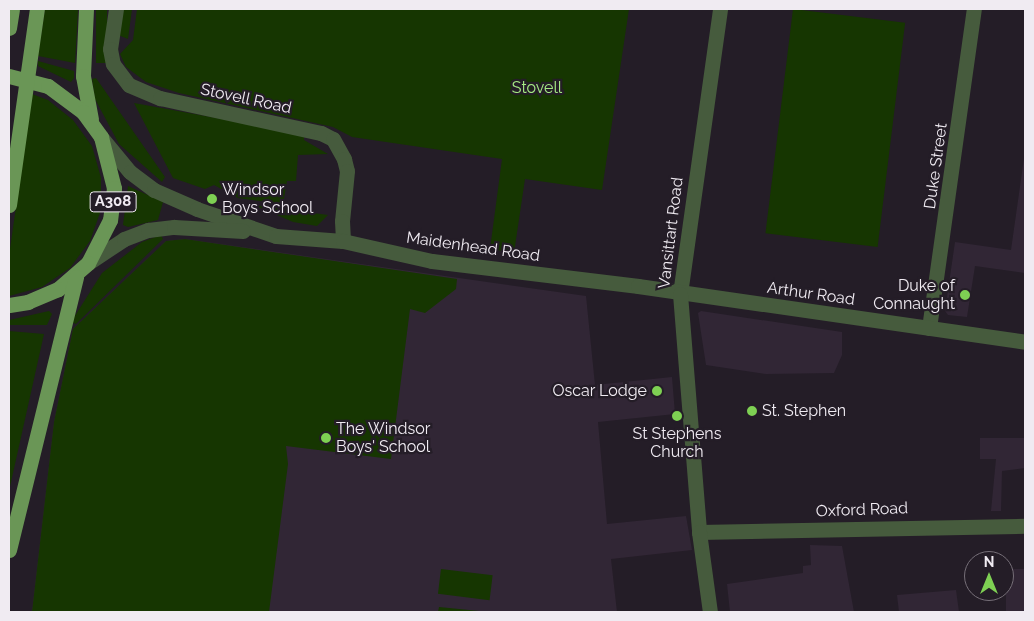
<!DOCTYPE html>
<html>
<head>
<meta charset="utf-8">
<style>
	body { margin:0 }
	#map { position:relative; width:1034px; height:621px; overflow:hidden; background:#241d27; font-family:Raleway,sans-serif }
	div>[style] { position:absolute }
	.built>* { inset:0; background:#312635; transform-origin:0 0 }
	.green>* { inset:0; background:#163601; transform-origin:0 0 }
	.minor>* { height:15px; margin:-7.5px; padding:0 7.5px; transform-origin:7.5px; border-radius:7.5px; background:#465b3d }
	.tertiary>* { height:15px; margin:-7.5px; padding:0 7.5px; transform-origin:7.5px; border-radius:7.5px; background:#465b3d }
	.primary>* { height:15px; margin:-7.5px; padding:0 7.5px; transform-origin:7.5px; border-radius:7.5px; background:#6a9656 }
	.primary-bridge>* { height:15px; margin:-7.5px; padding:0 7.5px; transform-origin:7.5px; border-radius:7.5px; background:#6a9656 }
	.dots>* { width:14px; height:14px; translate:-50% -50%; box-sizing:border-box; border:2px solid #241d27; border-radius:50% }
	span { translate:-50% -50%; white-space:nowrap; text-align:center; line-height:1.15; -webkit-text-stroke:4.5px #241d27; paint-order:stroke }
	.shield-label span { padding:1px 4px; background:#241d27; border:1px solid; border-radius:4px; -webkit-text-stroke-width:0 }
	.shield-label { font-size:15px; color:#f0ebf2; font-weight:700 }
	.park-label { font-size:16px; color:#a5ea84 }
	.street-label { font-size:16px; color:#f0ebf2 }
	.poi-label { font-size:16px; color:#f0ebf2 }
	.left { translate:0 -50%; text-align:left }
	.right { translate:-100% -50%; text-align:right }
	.frame { position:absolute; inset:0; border:10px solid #f0ebf2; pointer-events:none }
	.north { position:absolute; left:964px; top:551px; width:50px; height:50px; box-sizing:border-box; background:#241d27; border:1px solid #766f78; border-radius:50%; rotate:0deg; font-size:14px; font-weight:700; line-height:20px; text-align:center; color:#f0ebf2 }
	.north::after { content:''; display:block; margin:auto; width:18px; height:22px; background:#7ed053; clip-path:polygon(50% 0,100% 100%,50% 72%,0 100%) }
</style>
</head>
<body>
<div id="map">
	<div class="built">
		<i style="clip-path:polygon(1025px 151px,1025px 273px,975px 266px,967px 317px,948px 315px,945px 311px,955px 242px,1011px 250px)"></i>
		<i style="clip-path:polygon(185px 239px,586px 296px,595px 385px,672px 377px,675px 414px,598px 422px,607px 524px,686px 516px,692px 550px,611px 559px,617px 612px,32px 612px,54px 422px,73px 329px,166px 241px)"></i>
		<i style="clip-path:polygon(701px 311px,842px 332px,842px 355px,834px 373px,766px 374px,706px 365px,698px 313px)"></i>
		<i style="clip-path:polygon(980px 438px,1025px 438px,1025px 468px,1002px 471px,1001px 511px,991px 511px,996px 459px,980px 459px)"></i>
		<i style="clip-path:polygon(810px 545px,842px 546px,854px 612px,730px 612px,727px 584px,803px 573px,803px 566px,811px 565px)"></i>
		<i style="left:1006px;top:569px;width:19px;height:43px"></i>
		<i style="clip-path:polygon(956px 590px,959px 612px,899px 612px,897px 595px)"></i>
	</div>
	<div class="green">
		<i style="clip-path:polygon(45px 9px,78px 9px,75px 63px,38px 56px)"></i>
		<i style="left:96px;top:9px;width:11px;height:54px"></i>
		<i style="clip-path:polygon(122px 9px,132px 9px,128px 39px,118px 35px)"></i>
		<i style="clip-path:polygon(137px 9px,629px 9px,602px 190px,525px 179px,514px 253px,490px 249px,502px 159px,352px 137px,333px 127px,179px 93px,146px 82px,126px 67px,120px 54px,133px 40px)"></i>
		<i style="left:793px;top:9px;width:113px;height:226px;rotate:7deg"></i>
		<i style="clip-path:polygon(38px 61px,74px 71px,74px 78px,71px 82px,38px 66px)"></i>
		<i style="clip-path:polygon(96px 78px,165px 177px,162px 182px,119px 144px,95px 99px,92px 79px)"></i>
		<i style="clip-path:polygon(32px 94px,48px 100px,73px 120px,92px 146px,101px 178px,101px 210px,90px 241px,70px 268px,42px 287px,9px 296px,9px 256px)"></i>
		<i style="clip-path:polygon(134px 103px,304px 134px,304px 140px,328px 154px,298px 155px,296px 181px,287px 181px,283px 204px,238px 198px,214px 185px,205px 189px,173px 178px)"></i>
		<i style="clip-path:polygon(128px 186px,163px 202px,158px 220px,128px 227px,123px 225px)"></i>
		<i style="clip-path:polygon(254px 205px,328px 215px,317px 226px,293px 222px)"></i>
		<i style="clip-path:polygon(161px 235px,163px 239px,76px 324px,71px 322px,102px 273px,142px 242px)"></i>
		<i style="clip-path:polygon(185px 239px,457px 279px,456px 289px,425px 313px,410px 309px,391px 459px,286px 446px,288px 464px,269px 612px,32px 612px,54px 422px,73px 329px,166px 241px)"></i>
		<i style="clip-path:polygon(49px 311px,52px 314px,47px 325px,9px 325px,9px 320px)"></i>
		<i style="clip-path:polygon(9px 331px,44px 334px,9px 491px)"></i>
		<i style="left:441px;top:569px;width:52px;height:25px;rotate:7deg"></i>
		<i style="clip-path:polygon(439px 607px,479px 611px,479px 612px,438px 612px)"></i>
	</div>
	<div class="minor">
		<i style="left:116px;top:9px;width:40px;rotate:98.5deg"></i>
		<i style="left:110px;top:49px;width:15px;rotate:79deg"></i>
		<i style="left:113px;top:64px;width:26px;rotate:53deg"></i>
		<i style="left:129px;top:85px;width:34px;rotate:23deg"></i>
		<i style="left:160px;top:98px;width:165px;rotate:12.3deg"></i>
		<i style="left:321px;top:133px;width:13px;rotate:27deg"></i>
		<i style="left:333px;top:139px;width:23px;rotate:61deg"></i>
		<i style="left:344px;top:159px;width:12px;rotate:76deg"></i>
		<i style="left:347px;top:171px;width:50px;rotate:95.7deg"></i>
		<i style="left:342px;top:221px;width:20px;rotate:87deg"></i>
		<i style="left:680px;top:294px;width:288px;rotate:-82deg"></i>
		<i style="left:929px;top:328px;width:322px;rotate:-82deg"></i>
		<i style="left:699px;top:532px;width:326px;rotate:-1.1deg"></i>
	</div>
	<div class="tertiary">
		<i style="left:101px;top:137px;width:45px;rotate:50.4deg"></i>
		<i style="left:130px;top:172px;width:30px;rotate:37deg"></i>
		<i style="left:154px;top:190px;width:47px;rotate:23.8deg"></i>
		<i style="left:197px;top:209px;width:83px;rotate:18.9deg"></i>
		<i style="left:276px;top:236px;width:67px;rotate:4.3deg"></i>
		<i style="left:343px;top:241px;width:91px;rotate:12.7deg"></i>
		<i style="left:432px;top:261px;width:208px;rotate:6.9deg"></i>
		<i style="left:638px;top:286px;width:391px;rotate:8.2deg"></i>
		<i style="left:88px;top:263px;width:43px;rotate:-33.7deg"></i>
		<i style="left:124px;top:239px;width:26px;rotate:-21deg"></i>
		<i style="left:148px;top:230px;width:26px;rotate:-7deg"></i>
		<i style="left:174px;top:227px;width:69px;rotate:3.3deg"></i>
		<i style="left:680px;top:294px;width:239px;rotate:85.4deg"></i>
		<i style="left:699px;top:532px;width:81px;rotate:82.2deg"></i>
	</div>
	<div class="primary">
		<i style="left:86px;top:9px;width:67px;rotate:92.6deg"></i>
		<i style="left:83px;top:76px;width:44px;rotate:79.5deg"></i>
		<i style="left:9px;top:28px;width:19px;rotate:-81deg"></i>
		<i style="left:9px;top:76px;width:40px;rotate:14.4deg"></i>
		<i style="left:48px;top:86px;width:44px;rotate:36.6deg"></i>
		<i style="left:83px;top:112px;width:31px;rotate:54deg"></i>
		<i style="left:101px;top:137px;width:53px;rotate:75.7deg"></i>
		<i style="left:114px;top:188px;width:32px;rotate:97deg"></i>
		<i style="left:110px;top:220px;width:48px;rotate:117.1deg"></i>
		<i style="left:88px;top:263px;width:40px;rotate:139deg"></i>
		<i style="left:58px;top:289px;width:33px;rotate:157deg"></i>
		<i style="left:28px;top:302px;width:19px;rotate:171deg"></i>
		<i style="left:9px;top:550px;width:281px;rotate:-76.2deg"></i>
	</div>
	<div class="primary-bridge">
		<i style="left:9px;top:205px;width:198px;rotate:-81.9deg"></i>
	</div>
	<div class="dots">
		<i style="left:212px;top:199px;background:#7ed053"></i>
		<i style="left:965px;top:295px;background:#7ed053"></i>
		<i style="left:657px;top:391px;background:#7ed053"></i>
		<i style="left:752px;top:411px;background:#7ed053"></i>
		<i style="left:677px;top:416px;background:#7ed053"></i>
		<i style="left:326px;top:438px;background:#7ed053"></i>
	</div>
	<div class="shield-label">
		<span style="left:113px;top:202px">A308</span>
	</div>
	<div class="park-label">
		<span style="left:537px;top:88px">Stovell</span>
	</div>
	<div class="street-label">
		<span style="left:246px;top:99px;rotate:12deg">Stovell Road</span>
		<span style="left:936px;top:166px;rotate:-82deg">Duke Street</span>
		<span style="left:671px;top:233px;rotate:-83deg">Vansittart Road</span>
		<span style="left:473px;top:247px;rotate:8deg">Maidenhead Road</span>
		<span style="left:811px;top:294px;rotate:8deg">Arthur Road</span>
		<span style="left:862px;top:510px;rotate:-2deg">Oxford Road</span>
	</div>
	<div class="poi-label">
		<span class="left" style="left:222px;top:199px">Windsor<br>Boys School</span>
		<span class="right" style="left:955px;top:295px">Duke of<br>Connaught</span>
		<span class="right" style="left:647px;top:391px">Oscar Lodge</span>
		<span class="left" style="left:762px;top:411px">St. Stephen</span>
		<span class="left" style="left:336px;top:438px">The Windsor<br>Boys' School</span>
		<span style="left:677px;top:443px">St Stephens<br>Church</span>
	</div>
	<div class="frame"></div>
	<div class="north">N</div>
</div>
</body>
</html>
